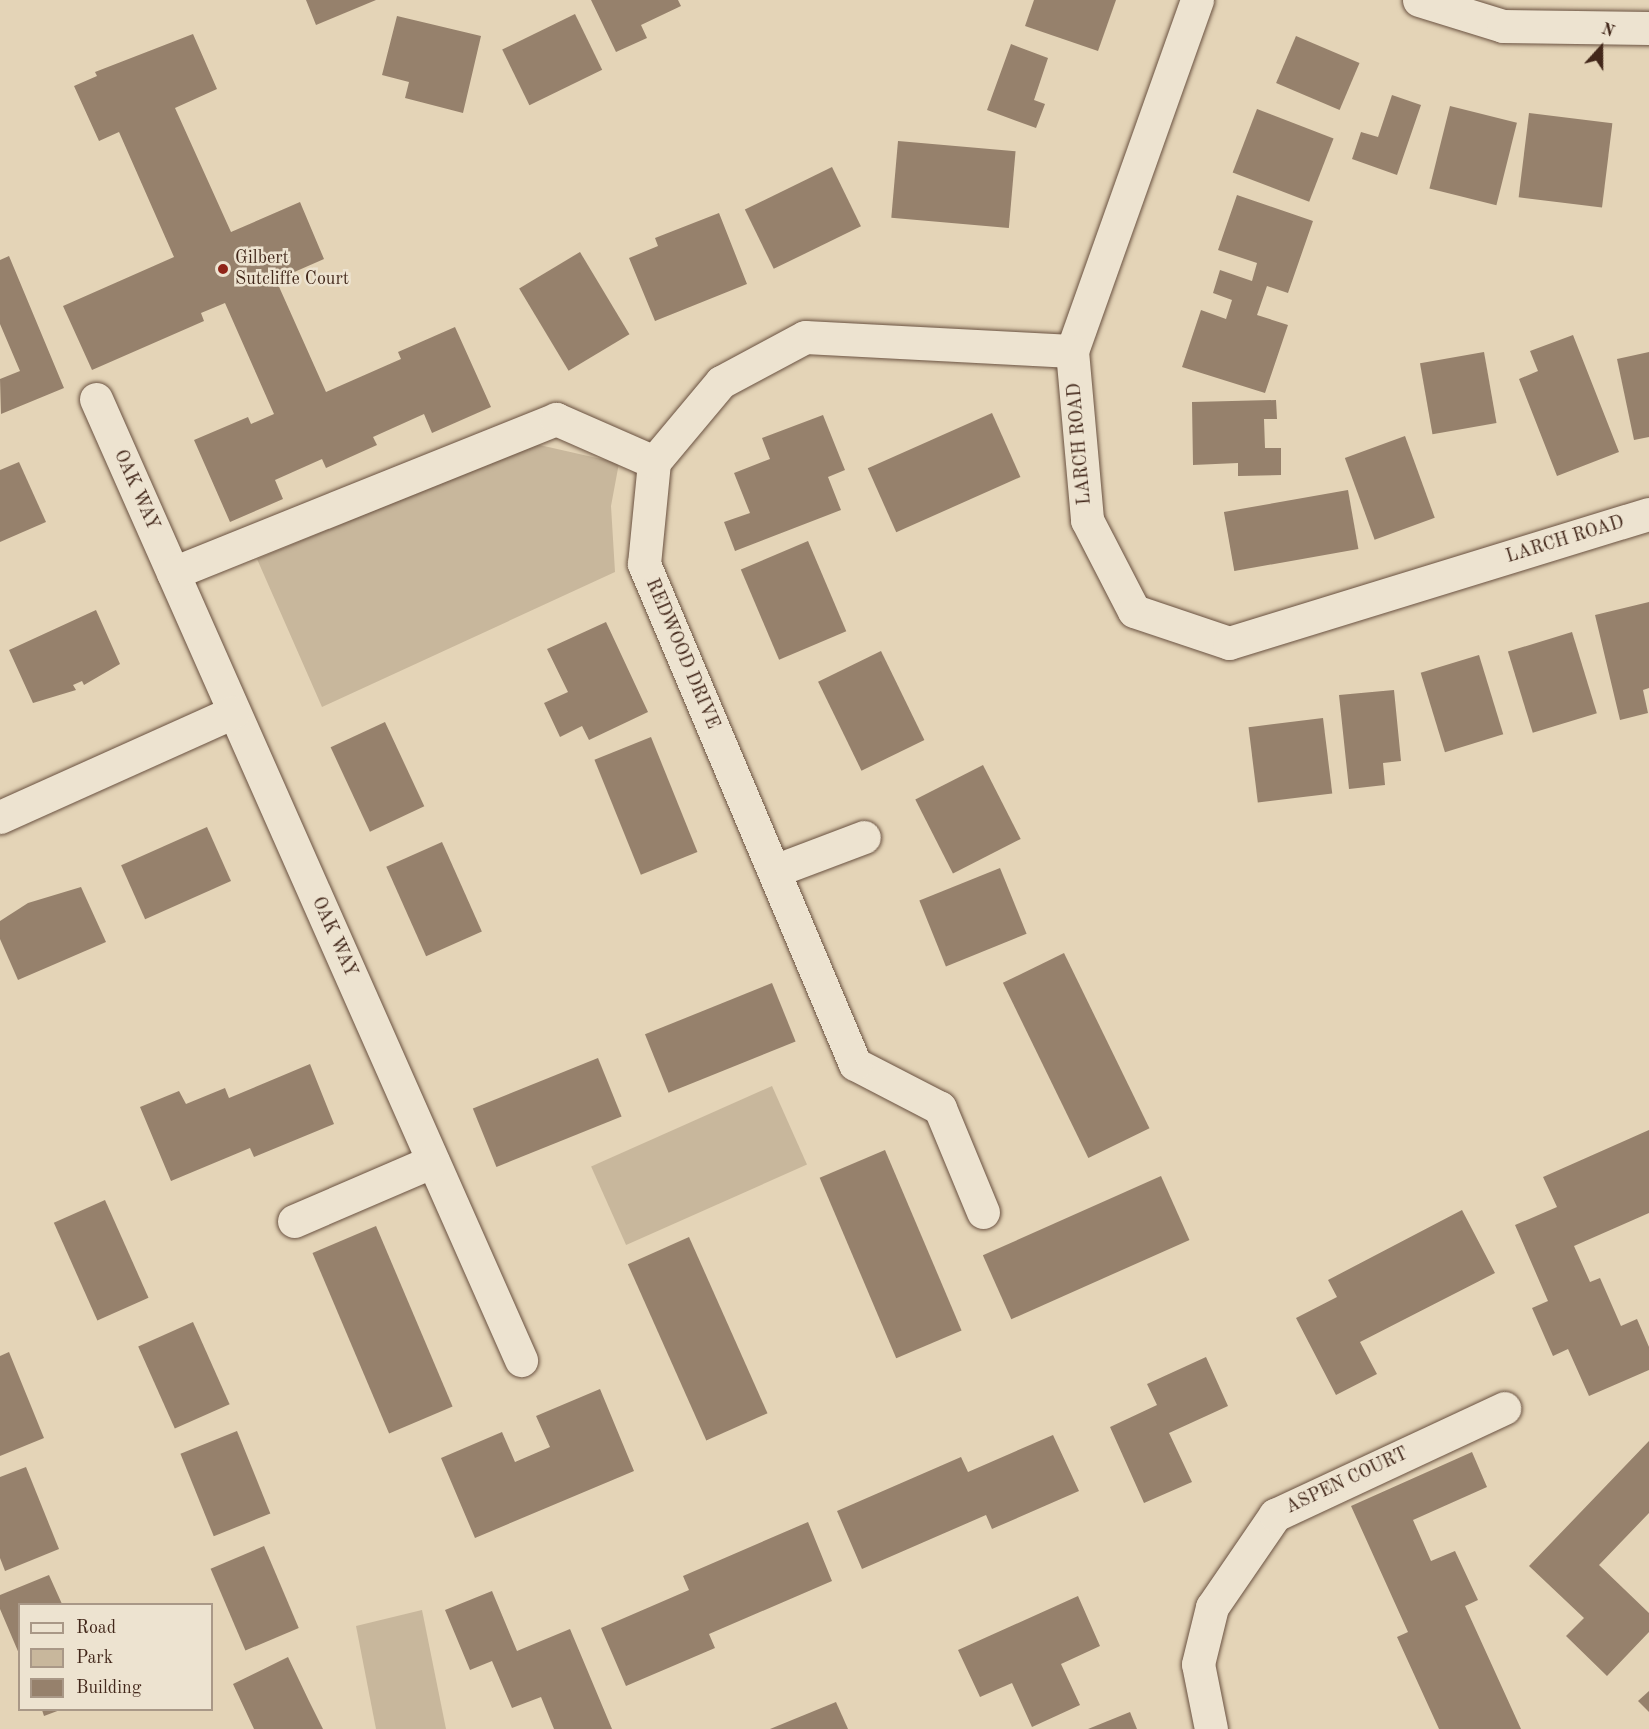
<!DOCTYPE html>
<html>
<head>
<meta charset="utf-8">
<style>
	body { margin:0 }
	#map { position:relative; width:1649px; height:1729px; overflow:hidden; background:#e4d4b7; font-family:"Old Standard TT",serif }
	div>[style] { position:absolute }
	.green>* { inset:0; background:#c8b79c; transform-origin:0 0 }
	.building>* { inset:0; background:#96816c; transform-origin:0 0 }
	.roads { filter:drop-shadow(0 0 2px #6a5241) drop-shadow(0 0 2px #6a5241) }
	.minor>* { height:33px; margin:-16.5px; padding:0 16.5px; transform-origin:16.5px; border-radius:16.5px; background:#ede3d0 }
	.dots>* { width:16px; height:16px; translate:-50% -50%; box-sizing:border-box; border:3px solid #ede3d0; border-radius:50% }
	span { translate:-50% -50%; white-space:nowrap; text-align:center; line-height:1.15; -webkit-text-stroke:5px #ede3d0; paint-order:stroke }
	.poi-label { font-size:18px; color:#42271a }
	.left { translate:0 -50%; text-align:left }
	.street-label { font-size:18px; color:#42271a }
	.legend { position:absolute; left:18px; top:1603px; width:195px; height:108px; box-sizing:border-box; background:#ede3d0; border:2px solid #a99887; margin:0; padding:8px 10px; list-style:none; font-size:18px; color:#42271a }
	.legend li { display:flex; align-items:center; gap:12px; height:30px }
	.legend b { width:30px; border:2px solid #a99887 }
	.north { position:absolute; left:1571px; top:18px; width:60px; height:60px; -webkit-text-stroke:4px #ede3d0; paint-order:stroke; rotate:21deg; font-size:16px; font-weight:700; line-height:24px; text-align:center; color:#42271a }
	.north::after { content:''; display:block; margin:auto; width:21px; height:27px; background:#42271a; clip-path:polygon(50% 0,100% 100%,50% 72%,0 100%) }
</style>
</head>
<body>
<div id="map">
	<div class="green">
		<i style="clip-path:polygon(535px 444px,619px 463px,611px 506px,615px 572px,322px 707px,257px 559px)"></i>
		<i style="left:772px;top:1086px;width:86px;height:198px;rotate:66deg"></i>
		<i style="clip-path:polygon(422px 1610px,446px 1729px,376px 1729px,356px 1626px)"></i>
	</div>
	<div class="building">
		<i style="clip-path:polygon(306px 0,376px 0,316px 25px)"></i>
		<i style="clip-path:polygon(591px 0,678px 0,681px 6px,641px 25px,647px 38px,616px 52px)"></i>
		<i style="clip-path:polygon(1034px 0,1116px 0,1098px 51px,1025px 26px)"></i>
		<i style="left:575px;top:14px;width:62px;height:81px;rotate:64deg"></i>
		<i style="clip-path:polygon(397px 16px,481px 36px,463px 113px,405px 98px,409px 82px,382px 75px)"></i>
		<i style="clip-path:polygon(193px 34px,217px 89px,175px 108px,231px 232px,300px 202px,324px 259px,276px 280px,326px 392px,401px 359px,398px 352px,455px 327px,491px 407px,432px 433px,424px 414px,373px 437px,377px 445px,326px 468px,322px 459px,275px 480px,283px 499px,230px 522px,194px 440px,248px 417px,251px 424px,274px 414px,225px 303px,201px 313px,204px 321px,92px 370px,63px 306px,174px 257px,119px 132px,99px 141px,74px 86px,97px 76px,95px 72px)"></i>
		<i style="left:1296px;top:36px;width:69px;height:51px;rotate:23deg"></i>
		<i style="clip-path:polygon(1011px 44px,1048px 58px,1034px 100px,1045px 104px,1036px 128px,987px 110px)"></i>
		<i style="clip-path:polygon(1392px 95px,1421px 105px,1397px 175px,1352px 159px,1361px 132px,1378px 137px)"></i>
		<i style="left:1450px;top:106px;width:69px;height:85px;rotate:14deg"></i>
		<i style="left:1257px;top:109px;width:82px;height:68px;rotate:21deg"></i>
		<i style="left:1529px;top:113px;width:84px;height:85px;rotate:7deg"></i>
		<i style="left:898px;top:141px;width:118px;height:77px;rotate:5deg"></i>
		<i style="left:832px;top:167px;width:66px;height:97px;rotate:64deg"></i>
		<i style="clip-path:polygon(1237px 195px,1313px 221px,1288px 293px,1267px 286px,1257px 315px,1288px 325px,1265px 393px,1182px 367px,1201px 310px,1226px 319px,1232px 300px,1213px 293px,1220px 270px,1252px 281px,1257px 263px,1218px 250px)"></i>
		<i style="clip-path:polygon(719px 213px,747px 284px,655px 321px,629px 258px,658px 246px,655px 238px)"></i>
		<i style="left:580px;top:252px;width:96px;height:71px;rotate:59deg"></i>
		<i style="clip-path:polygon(9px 256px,64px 388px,1px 414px,0 379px,20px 371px,0 324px,0 260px)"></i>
		<i style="clip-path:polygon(1573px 335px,1619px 452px,1557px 476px,1519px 379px,1538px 371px,1530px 351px)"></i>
		<i style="left:1484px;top:352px;width:72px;height:65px;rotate:80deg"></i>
		<i style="clip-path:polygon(1649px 352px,1649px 437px,1634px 440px,1617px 359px)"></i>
		<i style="clip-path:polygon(1276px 400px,1277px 419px,1264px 419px,1265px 448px,1281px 448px,1281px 475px,1238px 476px,1238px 463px,1193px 465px,1192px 402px)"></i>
		<i style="left:992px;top:413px;width:70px;height:136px;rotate:66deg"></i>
		<i style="clip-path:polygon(823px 415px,845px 470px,828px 477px,841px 510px,735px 551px,724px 522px,750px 513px,734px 473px,770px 459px,762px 438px)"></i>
		<i style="left:1405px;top:436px;width:87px;height:64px;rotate:70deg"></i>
		<i style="clip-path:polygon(19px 462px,46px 522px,0 542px,0 470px)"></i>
		<i style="left:1348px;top:490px;width:60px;height:126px;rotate:80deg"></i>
		<i style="left:808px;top:541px;width:98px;height:73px;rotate:67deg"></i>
		<i style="clip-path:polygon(1649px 602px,1649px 688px,1643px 690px,1648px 713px,1620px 720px,1595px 615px)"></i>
		<i style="clip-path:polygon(96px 610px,120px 664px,84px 685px,82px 681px,73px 685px,76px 690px,33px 703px,9px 650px)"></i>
		<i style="clip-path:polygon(606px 622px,648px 712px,589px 740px,582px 726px,560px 737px,544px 703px,568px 692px,547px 649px)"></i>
		<i style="left:1572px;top:632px;width:85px;height:67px;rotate:73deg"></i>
		<i style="left:881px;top:651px;width:99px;height:70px;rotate:64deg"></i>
		<i style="left:1479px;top:655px;width:83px;height:61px;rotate:73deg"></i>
		<i style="clip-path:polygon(1394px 690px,1401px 761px,1383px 763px,1385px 785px,1349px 789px,1339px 695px)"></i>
		<i style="left:1323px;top:718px;width:76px;height:75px;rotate:83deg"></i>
		<i style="left:385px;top:722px;width:93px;height:60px;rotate:65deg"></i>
		<i style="left:651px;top:737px;width:124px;height:61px;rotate:68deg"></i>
		<i style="left:983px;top:765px;width:83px;height:76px;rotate:63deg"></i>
		<i style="left:207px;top:827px;width:59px;height:94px;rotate:66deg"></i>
		<i style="left:442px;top:842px;width:98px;height:61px;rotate:66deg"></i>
		<i style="left:1000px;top:868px;width:71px;height:87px;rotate:68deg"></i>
		<i style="clip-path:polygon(81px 887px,106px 942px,18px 980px,0 939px,0 921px,28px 903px)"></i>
		<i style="left:1064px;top:953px;width:195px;height:68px;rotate:64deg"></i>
		<i style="left:772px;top:983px;width:63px;height:137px;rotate:68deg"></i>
		<i style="left:598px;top:1058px;width:63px;height:135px;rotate:68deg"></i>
		<i style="clip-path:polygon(310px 1064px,334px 1124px,254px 1157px,250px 1148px,171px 1181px,140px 1107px,179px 1091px,186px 1104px,225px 1088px,229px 1098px)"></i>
		<i style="clip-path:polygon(1649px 1130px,1649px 1213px,1574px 1246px,1590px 1282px,1600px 1278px,1621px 1326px,1637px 1319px,1649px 1347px,1649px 1370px,1589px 1396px,1568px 1349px,1553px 1356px,1532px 1308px,1548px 1301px,1515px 1225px,1557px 1207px,1543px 1177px)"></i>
		<i style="left:885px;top:1150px;width:196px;height:71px;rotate:67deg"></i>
		<i style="left:1161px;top:1176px;width:70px;height:195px;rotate:66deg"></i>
		<i style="left:105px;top:1200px;width:107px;height:56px;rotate:66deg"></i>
		<i style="clip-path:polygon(1462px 1210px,1495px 1273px,1360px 1342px,1377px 1374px,1336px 1395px,1296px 1318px,1337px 1297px,1328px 1280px)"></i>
		<i style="left:376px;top:1226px;width:196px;height:69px;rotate:67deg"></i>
		<i style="left:689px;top:1237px;width:193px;height:67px;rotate:66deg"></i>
		<i style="left:193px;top:1322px;width:90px;height:60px;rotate:66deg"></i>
		<i style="clip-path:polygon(9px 1352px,44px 1438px,0 1456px,0 1356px)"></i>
		<i style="clip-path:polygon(1206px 1357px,1228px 1406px,1169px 1433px,1192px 1482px,1144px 1503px,1110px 1427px,1157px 1405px,1147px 1384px)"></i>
		<i style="clip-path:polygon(600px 1389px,634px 1471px,475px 1538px,441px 1458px,502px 1432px,515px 1462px,550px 1447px,536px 1416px)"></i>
		<i style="left:237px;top:1431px;width:89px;height:61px;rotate:68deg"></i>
		<i style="clip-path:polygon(1053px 1435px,1079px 1491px,992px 1529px,986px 1515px,862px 1569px,837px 1511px,961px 1457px,968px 1472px)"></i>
		<i style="clip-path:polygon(1649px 1441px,1649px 1513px,1599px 1565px,1649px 1613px,1649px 1632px,1607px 1676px,1566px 1636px,1584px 1618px,1529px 1566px)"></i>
		<i style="clip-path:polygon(1472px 1452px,1487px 1487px,1413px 1520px,1431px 1561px,1455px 1551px,1478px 1600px,1465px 1606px,1521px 1729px,1439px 1729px,1397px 1637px,1408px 1632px,1351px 1506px)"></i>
		<i style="clip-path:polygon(26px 1467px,59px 1549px,5px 1571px,0 1558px,0 1477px)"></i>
		<i style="clip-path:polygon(808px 1522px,832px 1581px,709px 1634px,715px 1648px,626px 1686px,601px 1628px,689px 1590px,683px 1576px)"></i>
		<i style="left:264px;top:1546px;width:89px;height:58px;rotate:67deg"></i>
		<i style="clip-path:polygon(49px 1575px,62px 1604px,20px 1604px,20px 1656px,0 1609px,0 1595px)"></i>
		<i style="clip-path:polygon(492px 1591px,517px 1651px,570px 1629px,612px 1729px,554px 1729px,541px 1697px,512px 1708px,492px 1661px,470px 1670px,445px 1610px)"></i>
		<i style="clip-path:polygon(1078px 1596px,1100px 1646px,1061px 1664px,1080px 1705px,1032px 1727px,1012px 1683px,980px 1697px,958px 1650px)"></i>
		<i style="clip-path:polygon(288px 1657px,309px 1701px,323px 1729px,254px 1729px,233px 1684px)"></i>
		<i style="clip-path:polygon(1649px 1691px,1649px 1712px,1638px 1701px)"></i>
		<i style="clip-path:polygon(836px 1702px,848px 1729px,770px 1729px)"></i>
		<i style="clip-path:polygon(42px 1710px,60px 1710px,44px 1716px)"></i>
		<i style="clip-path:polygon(1130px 1712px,1137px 1729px,1088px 1729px)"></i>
	</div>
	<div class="roads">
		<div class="minor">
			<i style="left:1197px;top:0;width:373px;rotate:109.6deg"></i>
			<i style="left:1072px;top:351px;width:170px;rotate:84.9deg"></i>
			<i style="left:1087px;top:520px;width:102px;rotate:62.7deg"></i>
			<i style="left:1134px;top:611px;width:100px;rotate:18.6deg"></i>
			<i style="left:1229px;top:643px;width:439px;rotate:-17.1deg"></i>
			<i style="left:1419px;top:0;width:88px;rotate:17.2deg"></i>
			<i style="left:1503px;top:26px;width:146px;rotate:0.8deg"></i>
			<i style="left:96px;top:399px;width:1051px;rotate:66.14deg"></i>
			<i style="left:173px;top:573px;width:413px;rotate:-21.9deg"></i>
			<i style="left:556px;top:419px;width:107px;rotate:23.7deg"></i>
			<i style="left:0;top:817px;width:256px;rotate:-24.2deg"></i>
			<i style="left:774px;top:871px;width:96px;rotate:-20.7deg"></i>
			<i style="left:983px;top:1212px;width:113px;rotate:-112.5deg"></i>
			<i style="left:940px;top:1108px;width:96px;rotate:-152.6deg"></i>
			<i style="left:855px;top:1064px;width:543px;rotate:-112.88deg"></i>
			<i style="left:644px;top:564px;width:102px;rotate:-84.4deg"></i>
			<i style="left:654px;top:462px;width:104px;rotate:-50.1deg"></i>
			<i style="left:721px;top:382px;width:95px;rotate:-28.2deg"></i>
			<i style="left:805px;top:337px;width:267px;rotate:3deg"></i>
			<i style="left:294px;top:1221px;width:151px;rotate:-23.3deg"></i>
			<i style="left:1211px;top:1729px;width:66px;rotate:-101.3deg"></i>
			<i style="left:1198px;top:1664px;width:59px;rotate:-76.2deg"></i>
			<i style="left:1212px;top:1607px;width:112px;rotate:-55.6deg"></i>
			<i style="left:1275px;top:1515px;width:253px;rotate:-25deg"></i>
		</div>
	</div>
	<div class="dots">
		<i style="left:223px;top:269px;background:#8f2418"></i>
	</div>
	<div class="poi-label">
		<span class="left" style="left:235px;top:269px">Gilbert<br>Sutcliffe Court</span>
	</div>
	<div class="street-label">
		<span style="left:1080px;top:444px;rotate:-95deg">LARCH ROAD</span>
		<span style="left:136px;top:490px;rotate:66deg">OAK WAY</span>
		<span style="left:1565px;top:540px;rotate:-17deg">LARCH ROAD</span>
		<span style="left:682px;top:654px;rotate:67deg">REDWOOD DRIVE</span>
		<span style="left:334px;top:937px;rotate:66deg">OAK WAY</span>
		<span style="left:1347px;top:1481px;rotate:-25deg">ASPEN COURT</span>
	</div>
	<ul class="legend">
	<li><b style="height:8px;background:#ede3d0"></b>Road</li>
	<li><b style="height:16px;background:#c8b79c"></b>Park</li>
	<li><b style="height:16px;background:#96816c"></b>Building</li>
	</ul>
	<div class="north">N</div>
</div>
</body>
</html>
